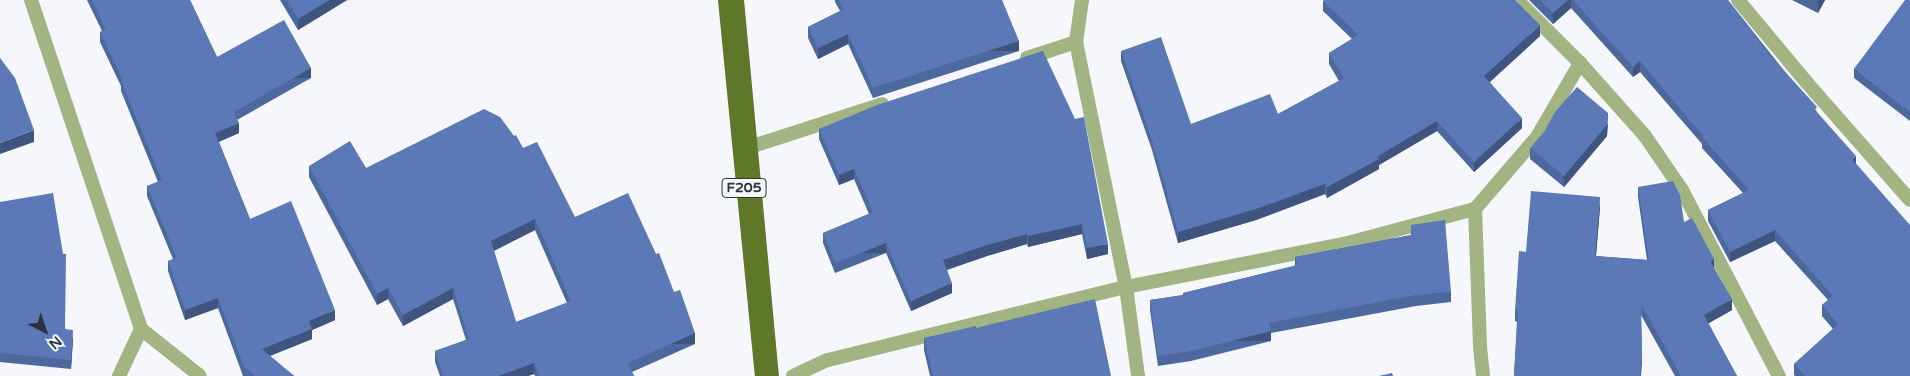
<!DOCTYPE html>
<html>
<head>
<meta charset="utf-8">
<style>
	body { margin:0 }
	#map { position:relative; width:1910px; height:376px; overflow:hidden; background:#f5f7fd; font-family:"Varela Round",sans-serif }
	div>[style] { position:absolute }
	.minor>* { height:14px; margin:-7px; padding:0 7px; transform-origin:7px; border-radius:7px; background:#a1b482 }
	.primary>* { height:14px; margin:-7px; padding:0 7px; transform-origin:7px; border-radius:7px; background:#5f7729 }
	.wall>* { inset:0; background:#4d689d }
	.shaded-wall>* { inset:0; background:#3f557f; transform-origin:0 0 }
	.building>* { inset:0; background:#5a79b6 }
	span { translate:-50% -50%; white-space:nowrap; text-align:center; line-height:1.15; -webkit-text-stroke:4px #f5f7fd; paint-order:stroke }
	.shield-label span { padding:1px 4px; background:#f5f7fd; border:1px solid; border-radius:4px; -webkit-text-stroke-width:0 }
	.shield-label { font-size:14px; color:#2c313b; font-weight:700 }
	.north { position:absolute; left:20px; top:306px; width:50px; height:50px; -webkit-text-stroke:4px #f5f7fd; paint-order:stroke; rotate:139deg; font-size:14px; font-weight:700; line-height:20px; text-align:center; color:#2c313b }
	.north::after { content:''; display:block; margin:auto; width:18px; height:22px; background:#2c313b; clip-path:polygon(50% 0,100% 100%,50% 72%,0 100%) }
</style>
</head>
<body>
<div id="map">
	<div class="minor">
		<i style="left:31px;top:0;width:347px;rotate:71.5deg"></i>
		<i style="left:141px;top:329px;width:75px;rotate:38.5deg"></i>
		<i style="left:1082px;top:0;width:42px;rotate:98.1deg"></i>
		<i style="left:1076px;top:42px;width:250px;rotate:78.5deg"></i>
		<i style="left:1126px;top:287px;width:90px;rotate:82.3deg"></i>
		<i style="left:1517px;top:0;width:89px;rotate:45deg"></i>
		<i style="left:1580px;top:63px;width:98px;rotate:48.3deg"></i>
		<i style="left:1645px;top:136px;width:65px;rotate:55.6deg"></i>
		<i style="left:1682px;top:190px;width:210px;rotate:62.5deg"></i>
		<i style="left:1738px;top:0;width:109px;rotate:50.2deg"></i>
		<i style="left:1808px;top:84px;width:154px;rotate:48.7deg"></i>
		<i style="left:1027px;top:58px;width:52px;rotate:-18.1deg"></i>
		<i style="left:750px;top:147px;width:139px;rotate:-18deg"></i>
		<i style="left:1475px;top:209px;width:138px;rotate:87.9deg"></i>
		<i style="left:1480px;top:347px;width:29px;rotate:84deg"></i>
		<i style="left:119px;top:376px;width:52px;rotate:-64.9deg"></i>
		<i style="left:793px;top:376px;width:38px;rotate:-25deg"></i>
		<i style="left:828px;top:360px;width:307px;rotate:-13.8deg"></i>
		<i style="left:1126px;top:287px;width:222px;rotate:-11.2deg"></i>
		<i style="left:1344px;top:244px;width:136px;rotate:-15deg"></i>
		<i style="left:1475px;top:209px;width:95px;rotate:-49.3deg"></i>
		<i style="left:1537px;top:137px;width:86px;rotate:-59.8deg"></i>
	</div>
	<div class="primary">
		<i style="left:725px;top:0;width:378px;rotate:84.4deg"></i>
		<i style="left:737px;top:0;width:378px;rotate:84.7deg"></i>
	</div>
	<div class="wall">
		<i style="clip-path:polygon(87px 0,190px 0,217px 57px,311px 78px,237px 120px,239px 133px,219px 142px,250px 219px,335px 320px,312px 330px,312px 339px,270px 356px,294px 376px,243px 376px,218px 308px,185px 320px,168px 271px,168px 261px,173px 259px,147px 196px,147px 186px,158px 182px,121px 91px,121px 86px,100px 42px,100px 32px,102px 31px)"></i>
		<i style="clip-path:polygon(280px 0,347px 0,298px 30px)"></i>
		<i style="clip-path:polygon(835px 0,1002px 0,1019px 51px,873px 98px,848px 44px,818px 59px,808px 38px,808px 27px,840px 11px,835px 2px)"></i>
		<i style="clip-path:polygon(1529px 0,1728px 0,1817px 112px,1856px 164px,1910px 376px,1795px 376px,1794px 375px,1794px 364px,1833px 329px,1822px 316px,1822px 305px,1828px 300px,1775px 241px,1730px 262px,1708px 221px,1708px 210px,1743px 193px,1702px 148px,1702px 144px,1640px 72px,1633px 77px,1571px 8px,1553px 24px)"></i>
		<i style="clip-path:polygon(1792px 0,1825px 0,1818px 13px)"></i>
		<i style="clip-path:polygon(1910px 0,1910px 121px,1854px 78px,1854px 69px)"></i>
		<i style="clip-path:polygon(1323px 1px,1540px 36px,1490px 82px,1522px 128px,1474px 172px,1437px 131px,1379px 165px,1379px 169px,1327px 198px,1325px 194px,1256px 220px,1178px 243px,1152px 150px,1121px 61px,1121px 51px,1191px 124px,1278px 114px,1339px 81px,1329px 64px,1329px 53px,1352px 39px,1323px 11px)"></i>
		<i style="clip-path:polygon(1043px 51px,1108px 254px,1087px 259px,1082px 234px,1028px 247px,1027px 244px,987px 256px,947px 270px,952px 293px,911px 311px,886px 253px,835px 273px,823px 243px,823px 233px,869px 214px,854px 179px,839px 185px,819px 139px,819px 129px)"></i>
		<i style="clip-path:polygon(1608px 124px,1607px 136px,1564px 187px,1530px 159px,1530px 148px)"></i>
		<i style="clip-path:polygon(evenodd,523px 148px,575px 217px,674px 292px,695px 344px,632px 372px,634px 376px,535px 376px,534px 374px,528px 376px,440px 376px,435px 362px,435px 351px,466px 340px,453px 299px,403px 326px,388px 299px,377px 305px,309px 177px,309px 166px,366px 168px,523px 148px,535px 230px,567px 303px,516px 322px,494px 251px,535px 230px)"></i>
		<i style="clip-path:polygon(1638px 187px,1684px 222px,1714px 267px,1732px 310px,1708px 323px,1737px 376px,1675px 376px,1641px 315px,1642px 364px,1641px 376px,1514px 376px,1517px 322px,1515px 321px,1515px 311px,1526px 252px,1600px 207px,1596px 256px,1647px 260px,1638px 197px)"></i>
		<i style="clip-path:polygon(0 202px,65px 329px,73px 339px,71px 369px,0 362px)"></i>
		<i style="clip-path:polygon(1411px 225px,1451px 292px,1451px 302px,1416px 306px,1271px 333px,1271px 341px,1191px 361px,1158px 366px,1150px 310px,1150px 300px,1183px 295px,1183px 293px,1295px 266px,1295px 257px,1411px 235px)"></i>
		<i style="clip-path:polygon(976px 328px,1111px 376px,930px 376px,924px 350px,924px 338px)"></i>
	</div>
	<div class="shaded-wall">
		<i style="clip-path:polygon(329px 0,347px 0,298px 30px,298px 19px)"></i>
		<i style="clip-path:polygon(1568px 0,1571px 0,1571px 8px,1553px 24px,1553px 13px)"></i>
		<i style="clip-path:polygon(1819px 0,1825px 0,1818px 13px,1818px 2px)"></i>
		<i style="clip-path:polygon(1540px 25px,1540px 36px,1484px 87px,1484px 76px)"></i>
		<i style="clip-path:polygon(848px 34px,848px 44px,818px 59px,818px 48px)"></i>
		<i style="left:1019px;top:41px;width:10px;height:153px;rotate:90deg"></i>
		<i style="clip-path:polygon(1640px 61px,1640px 72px,1633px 77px,1633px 67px)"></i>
		<i style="left:311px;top:68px;width:10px;height:89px;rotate:90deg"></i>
		<i style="clip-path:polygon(1608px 113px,1607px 136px,1564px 187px,1564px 176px)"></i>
		<i style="clip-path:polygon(1522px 118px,1522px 128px,1474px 172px,1474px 162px)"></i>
		<i style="clip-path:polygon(1437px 121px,1437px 131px,1379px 165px,1379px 169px,1327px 198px,1327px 187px)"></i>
		<i style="clip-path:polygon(239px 123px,239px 133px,215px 143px,215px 133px)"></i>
		<i style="clip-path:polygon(34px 130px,34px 142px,0 154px,0 143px)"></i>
		<i style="clip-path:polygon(1856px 156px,1856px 166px,1852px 159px)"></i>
		<i style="clip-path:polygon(854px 169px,854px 179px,839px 185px,839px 175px)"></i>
		<i style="clip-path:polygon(1325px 184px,1325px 194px,1256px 220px,1178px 243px,1178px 232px)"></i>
		<i style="clip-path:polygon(1600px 197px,1600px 207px,1595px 267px,1595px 256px)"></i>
		<i style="clip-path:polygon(535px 219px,535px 230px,491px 252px,491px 241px)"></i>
		<i style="clip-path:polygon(1082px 224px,1082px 234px,1028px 247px,1028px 236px)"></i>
		<i style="clip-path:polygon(1775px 230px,1775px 241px,1730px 262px,1730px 252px)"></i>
		<i style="clip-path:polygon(1027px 234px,1027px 244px,987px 256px,943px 271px,943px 260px,987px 245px)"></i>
		<i style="left:886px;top:243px;width:10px;height:55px;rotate:90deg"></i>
		<i style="clip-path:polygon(1108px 244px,1108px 254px,1087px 259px,1087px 248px)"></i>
		<i style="clip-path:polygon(1714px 259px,1714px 270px,1710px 261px)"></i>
		<i style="clip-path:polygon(952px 283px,952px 293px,911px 311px,911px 301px)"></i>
		<i style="clip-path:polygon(388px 288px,388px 299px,377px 305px,377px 294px)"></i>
		<i style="clip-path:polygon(453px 288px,453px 299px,403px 326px,403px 315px)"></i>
		<i style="clip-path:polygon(218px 298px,218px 308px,185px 320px,185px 310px)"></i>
		<i style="clip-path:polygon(1732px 299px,1732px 310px,1704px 326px,1704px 315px)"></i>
		<i style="clip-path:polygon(335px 310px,335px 320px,312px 330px,312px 339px,262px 359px,262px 349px,309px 321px)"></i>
		<i style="clip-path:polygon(73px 330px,73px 339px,71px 369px,71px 360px)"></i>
		<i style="left:1271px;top:331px;width:10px;height:82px;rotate:90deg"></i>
		<i style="left:695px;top:333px;width:11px;height:73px;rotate:90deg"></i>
		<i style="clip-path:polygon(534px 363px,534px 374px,528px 376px,498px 376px)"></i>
	</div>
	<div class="building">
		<i style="clip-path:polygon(92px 0,190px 0,217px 57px,284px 20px,311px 68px,234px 112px,239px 123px,215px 133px,250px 219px,291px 201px,335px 310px,309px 321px,312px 329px,262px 349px,294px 376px,255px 376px,244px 367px,218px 298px,185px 310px,168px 261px,177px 258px,147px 186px,162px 180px,121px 81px,123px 80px,100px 32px,106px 30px)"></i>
		<i style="clip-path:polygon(287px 0,329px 0,298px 19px)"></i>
		<i style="clip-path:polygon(839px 0,1002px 0,1019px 41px,873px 88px,848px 34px,818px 48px,808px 27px,844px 9px)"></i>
		<i style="clip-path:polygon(1324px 0,1515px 0,1540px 25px,1484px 76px,1522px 118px,1474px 162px,1437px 121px,1378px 156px,1379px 159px,1327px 187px,1325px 184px,1256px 209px,1178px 232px,1152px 140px,1121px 51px,1161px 37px,1191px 124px,1270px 94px,1278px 114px,1344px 78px,1329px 53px,1358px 35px,1323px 1px)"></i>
		<i style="clip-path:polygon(1540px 0,1568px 0,1553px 13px)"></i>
		<i style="clip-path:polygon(1573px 0,1728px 0,1769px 54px,1817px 107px,1815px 110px,1856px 156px,1852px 159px,1910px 225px,1910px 376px,1805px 376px,1794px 364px,1838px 324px,1822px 305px,1833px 296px,1775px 230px,1730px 252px,1708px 210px,1749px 190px,1702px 137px,1703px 136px,1640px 61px,1633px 67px)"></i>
		<i style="clip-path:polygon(1905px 0,1910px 0,1910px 112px,1854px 69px)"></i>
		<i style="clip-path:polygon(1043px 51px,1075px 119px,1084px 117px,1108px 244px,1087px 248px,1082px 224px,1028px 236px,1027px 234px,987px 245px,943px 260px,952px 283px,911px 301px,886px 243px,835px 263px,823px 233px,873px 212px,854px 169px,839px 175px,819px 129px,877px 105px)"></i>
		<i style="clip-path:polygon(0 58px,15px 78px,34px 130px,0 143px)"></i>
		<i style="clip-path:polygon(1577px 87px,1608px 113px,1607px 125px,1564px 176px,1530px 148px,1544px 132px,1555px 112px)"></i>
		<i style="clip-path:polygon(evenodd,484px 109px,500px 117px,514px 136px,516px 135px,523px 148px,537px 142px,575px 217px,628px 193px,656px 254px,659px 253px,674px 292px,680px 290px,695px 333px,628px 363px,634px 376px,539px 376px,534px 363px,498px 376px,443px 376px,435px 351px,469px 339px,453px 288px,403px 315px,388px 288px,377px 294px,309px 166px,350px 141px,366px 168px,484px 109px,535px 219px,571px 301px,516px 322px,491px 241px,535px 219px)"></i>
		<i style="clip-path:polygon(1673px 181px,1680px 195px,1684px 222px,1692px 218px,1714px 259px,1710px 261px,1732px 299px,1704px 315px,1737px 376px,1681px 376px,1641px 304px,1642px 353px,1640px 376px,1514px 376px,1518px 311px,1515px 311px,1519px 251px,1526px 252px,1531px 191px,1600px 197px,1595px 256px,1649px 260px,1638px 187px)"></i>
		<i style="clip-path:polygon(53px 193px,63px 254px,66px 254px,65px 329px,73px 330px,71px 360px,0 353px,0 202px)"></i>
		<i style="clip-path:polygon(1445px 220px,1451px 292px,1416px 295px,1269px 323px,1271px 331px,1191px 351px,1158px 356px,1150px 300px,1184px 295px,1183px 293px,1297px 265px,1295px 257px,1412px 235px,1411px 225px)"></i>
		<i style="clip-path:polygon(1095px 299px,1111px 376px,933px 376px,924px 338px,976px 326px,976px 328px)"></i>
		<i style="clip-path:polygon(1392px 373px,1393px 376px,1379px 376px)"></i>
	</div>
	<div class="shield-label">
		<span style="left:744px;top:188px">F205</span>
	</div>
	<div class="north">N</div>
</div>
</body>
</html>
